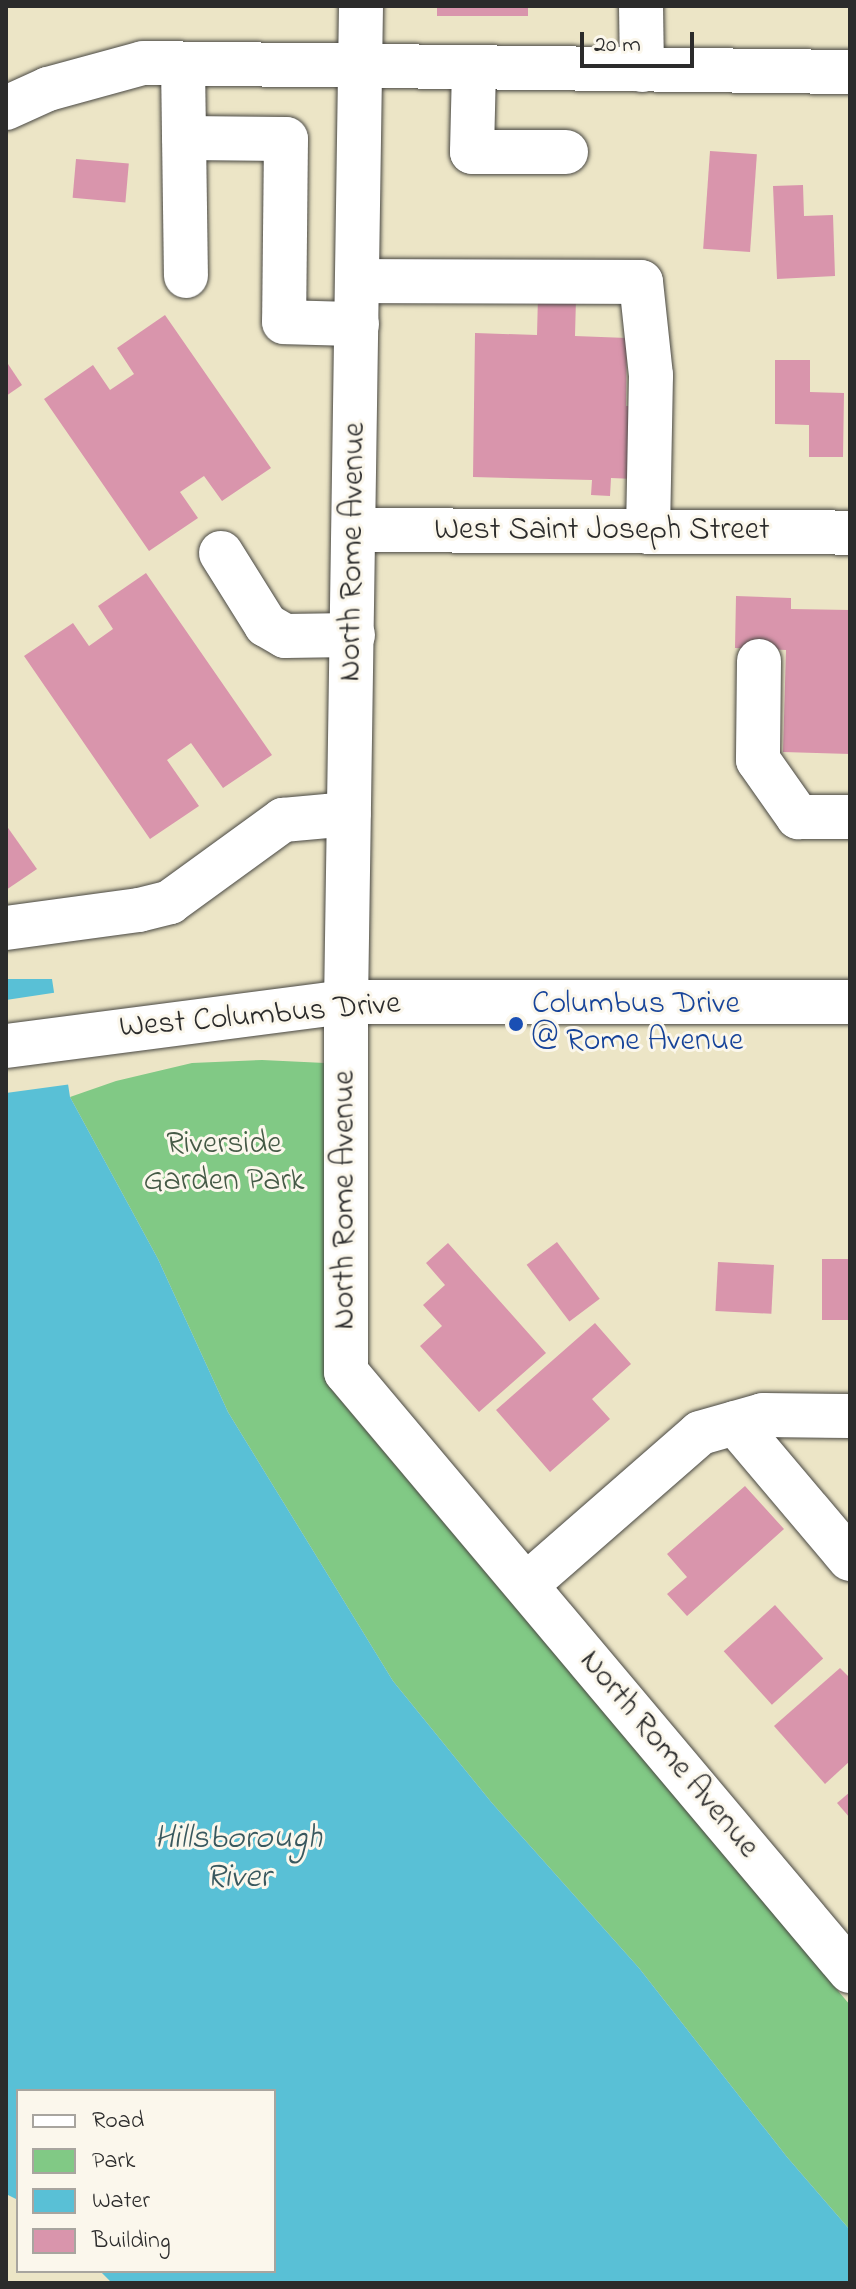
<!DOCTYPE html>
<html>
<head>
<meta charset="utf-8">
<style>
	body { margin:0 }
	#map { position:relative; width:856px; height:2289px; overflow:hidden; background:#ece5c6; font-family:"Indie Flower",sans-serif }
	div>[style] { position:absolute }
	.green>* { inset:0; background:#81c985 }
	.water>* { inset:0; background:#59c0d6 }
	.pier>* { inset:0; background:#ece5c6 }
	.building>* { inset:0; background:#d995ac; transform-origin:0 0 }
	.roads { filter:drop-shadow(0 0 2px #484742) drop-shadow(0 0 2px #484742) }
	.minor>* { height:44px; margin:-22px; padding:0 22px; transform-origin:22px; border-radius:22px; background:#fff }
	.major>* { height:44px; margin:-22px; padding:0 22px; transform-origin:22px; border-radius:22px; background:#fff }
	.dots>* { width:22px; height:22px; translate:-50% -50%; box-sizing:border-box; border:4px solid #fbf7ec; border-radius:50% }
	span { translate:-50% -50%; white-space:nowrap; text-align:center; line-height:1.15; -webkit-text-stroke:6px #fbf7ec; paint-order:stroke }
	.street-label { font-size:32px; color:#2b2b2b }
	.transit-label { font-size:32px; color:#164399 }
	.left { translate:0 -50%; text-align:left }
	.park-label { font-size:32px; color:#455a46 }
	.water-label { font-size:34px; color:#39585e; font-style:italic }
	.frame { position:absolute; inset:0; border:8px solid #2b2b2b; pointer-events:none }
	.legend { position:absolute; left:16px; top:2089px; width:260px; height:184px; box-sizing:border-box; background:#fbf7ec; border:2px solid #a8a59f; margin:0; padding:10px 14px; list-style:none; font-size:24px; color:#2b2b2b }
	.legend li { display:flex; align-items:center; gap:16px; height:40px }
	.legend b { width:40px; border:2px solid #a8a59f }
	.scale { position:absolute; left:580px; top:32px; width:114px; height:36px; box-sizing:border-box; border:4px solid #2b2b2b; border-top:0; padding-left:10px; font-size:24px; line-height:28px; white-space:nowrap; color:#2b2b2b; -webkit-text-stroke:6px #fbf7ec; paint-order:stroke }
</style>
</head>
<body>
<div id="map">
	<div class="green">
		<i style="clip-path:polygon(262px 1060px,325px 1063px,326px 1383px,850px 2005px,850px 2230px,787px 2157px,639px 1968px,492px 1803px,393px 1681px,228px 1412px,158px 1259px,70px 1097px,116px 1081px,192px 1063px)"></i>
	</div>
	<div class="water">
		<i style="clip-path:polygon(6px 979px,52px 979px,70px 1097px,158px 1259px,228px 1412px,393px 1681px,492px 1803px,639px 1968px,787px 2157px,850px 2230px,850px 2283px,112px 2283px,100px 2271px,274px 2271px,274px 2091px,18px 2091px,18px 2200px,6px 2194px)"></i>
	</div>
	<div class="pier">
		<i style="clip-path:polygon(59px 992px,72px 1084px,6px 1093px,6px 1000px)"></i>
	</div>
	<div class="building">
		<i style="left:437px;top:6px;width:91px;height:10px"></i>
		<i style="left:710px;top:151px;width:47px;height:98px;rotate:4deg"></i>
		<i style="left:76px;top:159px;width:53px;height:39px;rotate:5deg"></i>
		<i style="clip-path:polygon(803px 185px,804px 216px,833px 215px,835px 276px,777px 279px,773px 186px)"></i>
		<i style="clip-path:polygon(538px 296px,576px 298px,575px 336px,627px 338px,626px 406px,635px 406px,634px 479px,611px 478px,610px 496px,591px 495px,592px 480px,473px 477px,475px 333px,537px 335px)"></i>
		<i style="clip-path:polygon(165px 315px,271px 468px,222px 501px,204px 476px,180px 492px,198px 518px,149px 551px,44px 399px,93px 365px,110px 390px,134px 374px,117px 348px)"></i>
		<i style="clip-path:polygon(775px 360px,810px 360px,810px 392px,844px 393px,843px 457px,809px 457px,809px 425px,775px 424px)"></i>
		<i style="clip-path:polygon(6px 361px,22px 385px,6px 396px)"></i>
		<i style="clip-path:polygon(146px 573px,272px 755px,223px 788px,191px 743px,167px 760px,199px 806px,150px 839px,24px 656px,73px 623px,89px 646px,113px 629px,98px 606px)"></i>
		<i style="clip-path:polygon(736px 596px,791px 598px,791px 609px,850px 610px,850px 754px,783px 752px,786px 650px,735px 648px)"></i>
		<i style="clip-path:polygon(6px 825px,37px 869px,6px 890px)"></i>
		<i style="left:557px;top:1242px;width:71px;height:38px;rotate:53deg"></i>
		<i style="clip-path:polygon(448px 1243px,546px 1353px,479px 1412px,420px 1346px,442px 1326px,423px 1305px,445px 1285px,426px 1263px)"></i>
		<i style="left:850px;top:1259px;width:61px;height:28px;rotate:90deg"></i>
		<i style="left:718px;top:1262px;width:56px;height:49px;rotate:3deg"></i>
		<i style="clip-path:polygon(595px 1323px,631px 1364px,592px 1399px,610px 1419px,550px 1472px,496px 1410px)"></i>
		<i style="clip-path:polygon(745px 1486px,784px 1529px,687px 1616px,667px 1594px,687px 1577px,667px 1554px)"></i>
		<i style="left:775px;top:1605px;width:72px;height:69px;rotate:48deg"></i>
		<i style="clip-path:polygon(840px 1668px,850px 1678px,850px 1761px,825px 1784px,774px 1726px)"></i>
		<i style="clip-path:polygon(850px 1792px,850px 1818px,837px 1803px)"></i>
	</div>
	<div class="roads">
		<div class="minor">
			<i style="left:361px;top:6px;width:996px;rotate:90.86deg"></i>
			<i style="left:346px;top:1002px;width:370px;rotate:90deg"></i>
			<i style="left:346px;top:1372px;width:783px;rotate:49.92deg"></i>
			<i style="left:641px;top:6px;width:64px;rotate:89.1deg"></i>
			<i style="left:183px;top:64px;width:212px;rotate:89.2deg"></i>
			<i style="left:474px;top:69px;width:83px;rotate:91.4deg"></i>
			<i style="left:472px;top:152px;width:94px"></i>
			<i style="left:6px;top:108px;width:46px;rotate:-24.3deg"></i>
			<i style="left:48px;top:89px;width:98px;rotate:-15.3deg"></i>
			<i style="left:143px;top:63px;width:707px;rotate:0.73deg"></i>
			<i style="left:184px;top:138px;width:102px;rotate:0.6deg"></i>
			<i style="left:286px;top:139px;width:183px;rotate:90.6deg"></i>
			<i style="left:284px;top:322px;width:73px;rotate:1.6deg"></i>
			<i style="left:358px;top:281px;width:283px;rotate:0.2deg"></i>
			<i style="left:641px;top:282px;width:94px;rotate:83.9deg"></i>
			<i style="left:651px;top:375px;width:157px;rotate:91.1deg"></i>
			<i style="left:355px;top:530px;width:495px;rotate:0.3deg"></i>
			<i style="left:221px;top:553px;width:85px;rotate:58deg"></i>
			<i style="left:266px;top:625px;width:22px;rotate:30deg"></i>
			<i style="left:285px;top:636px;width:68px;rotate:-0.8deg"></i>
			<i style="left:759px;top:661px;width:99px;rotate:90.6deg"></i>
			<i style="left:758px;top:760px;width:70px;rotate:54.9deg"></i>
			<i style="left:798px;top:817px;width:52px"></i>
			<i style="left:6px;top:928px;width:134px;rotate:-7.7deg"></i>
			<i style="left:139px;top:910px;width:32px;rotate:-14deg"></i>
			<i style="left:170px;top:902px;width:140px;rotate:-36deg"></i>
			<i style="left:283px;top:820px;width:66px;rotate:-5.2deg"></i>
			<i style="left:735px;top:1423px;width:178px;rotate:49.8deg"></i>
			<i style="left:526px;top:1585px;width:231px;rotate:-41.1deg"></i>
			<i style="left:700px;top:1433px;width:66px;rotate:-15.9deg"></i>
			<i style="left:763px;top:1415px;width:87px;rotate:0.7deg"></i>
		</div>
		<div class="major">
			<i style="left:6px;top:1046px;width:343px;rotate:-7.4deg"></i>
			<i style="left:346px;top:1002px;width:504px"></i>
		</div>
	</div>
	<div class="dots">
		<i style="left:516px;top:1024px;background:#1a4fb4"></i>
	</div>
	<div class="street-label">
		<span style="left:602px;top:531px">West Saint Joseph Street</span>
		<span style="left:354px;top:552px;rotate:-89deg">North Rome Avenue</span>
		<span style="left:260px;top:1017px;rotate:-5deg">West Columbus Drive</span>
		<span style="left:346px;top:1200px;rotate:-90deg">North Rome Avenue</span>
		<span style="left:668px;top:1755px;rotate:50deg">North Rome Avenue</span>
	</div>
	<div class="transit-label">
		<span class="left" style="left:532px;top:1024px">Columbus Drive<br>@ Rome Avenue</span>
	</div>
	<div class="park-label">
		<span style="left:224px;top:1164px">Riverside<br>Garden Park</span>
	</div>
	<div class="water-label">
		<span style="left:238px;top:1859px">Hillsborough<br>River</span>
	</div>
	<div class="frame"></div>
	<ul class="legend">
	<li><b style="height:10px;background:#fff"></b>Road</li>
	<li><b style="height:22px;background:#81c985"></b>Park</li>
	<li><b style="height:22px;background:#59c0d6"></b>Water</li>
	<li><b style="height:22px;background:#d995ac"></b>Building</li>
	</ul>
	<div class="scale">20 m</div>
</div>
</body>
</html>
